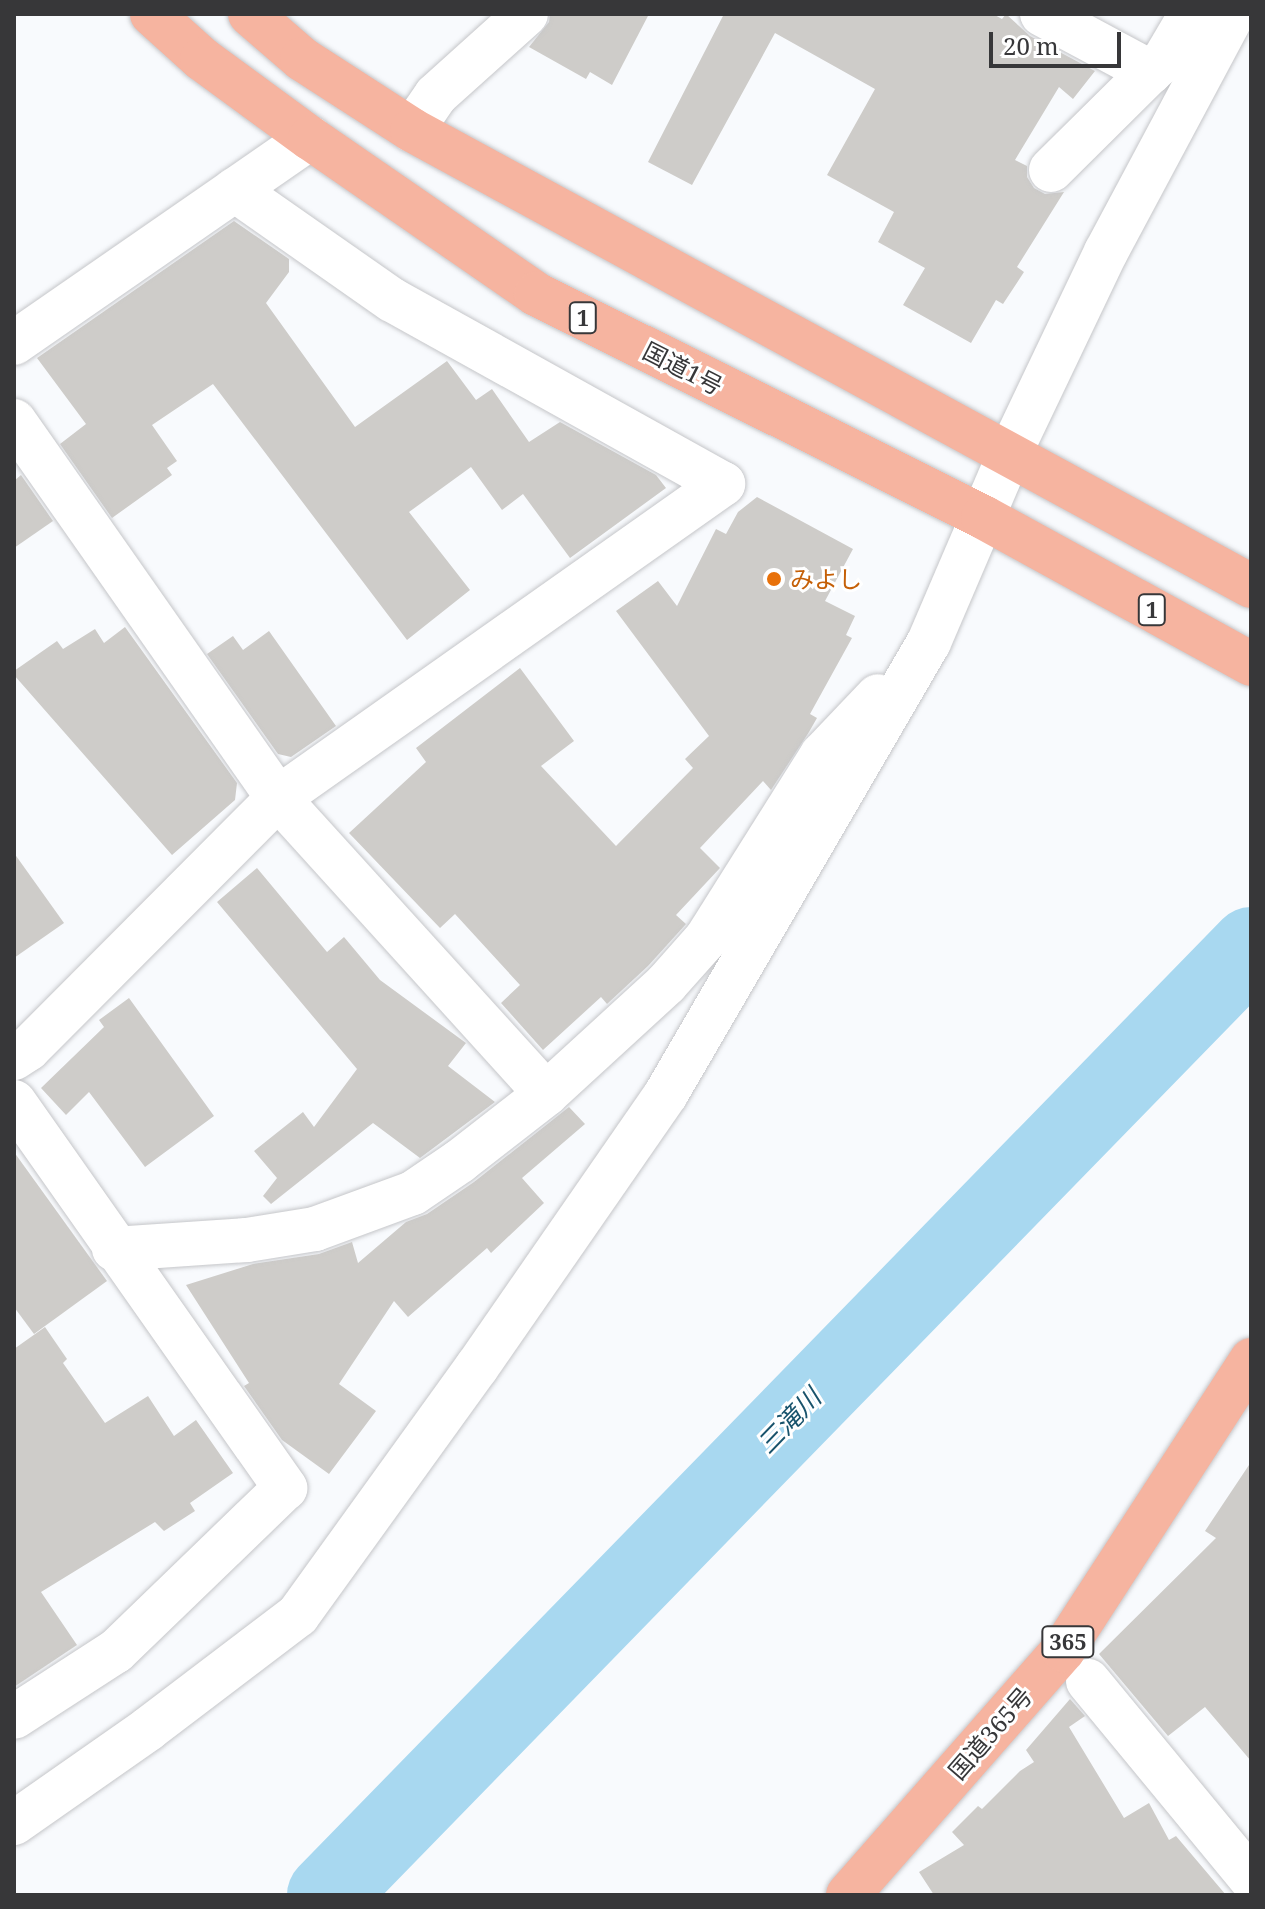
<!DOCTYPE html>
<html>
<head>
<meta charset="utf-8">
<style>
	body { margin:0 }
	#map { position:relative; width:1265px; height:1909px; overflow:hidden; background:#f8fafd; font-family:"Noto Serif","Noto Sans JP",serif }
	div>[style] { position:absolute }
	.river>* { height:80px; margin:-40px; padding:0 40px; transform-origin:40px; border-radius:40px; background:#a8d8f0 }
	.building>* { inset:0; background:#ceccc9 }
	.roads { filter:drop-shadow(0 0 2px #c5c6c9) drop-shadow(0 0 2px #c5c6c9) }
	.minor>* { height:44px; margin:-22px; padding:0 22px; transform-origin:22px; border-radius:22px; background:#fff }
	.tertiary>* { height:44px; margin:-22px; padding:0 22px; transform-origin:22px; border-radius:22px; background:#fff }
	.trunk>* { height:44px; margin:-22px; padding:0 22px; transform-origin:22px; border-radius:22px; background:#f6b4a0 }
	.dots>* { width:22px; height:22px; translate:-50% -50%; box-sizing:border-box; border:4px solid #fff; border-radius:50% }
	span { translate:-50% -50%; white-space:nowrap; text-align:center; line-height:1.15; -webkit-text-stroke:6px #fff; paint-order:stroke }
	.shield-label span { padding:2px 6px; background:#fff; border:2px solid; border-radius:6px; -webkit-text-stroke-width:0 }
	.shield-label { font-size:22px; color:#373739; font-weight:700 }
	.street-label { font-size:24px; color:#373739 }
	.food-label { font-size:24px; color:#c56008 }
	.left { translate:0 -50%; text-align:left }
	.water-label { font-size:26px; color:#18536c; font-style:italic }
	.frame { position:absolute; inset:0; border:16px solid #373739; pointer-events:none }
	.scale { position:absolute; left:989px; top:32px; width:132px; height:36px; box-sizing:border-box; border:4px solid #373739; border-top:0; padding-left:10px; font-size:24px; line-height:28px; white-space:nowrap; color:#373739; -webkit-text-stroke:6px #fff; paint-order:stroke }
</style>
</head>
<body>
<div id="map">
	<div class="river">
		<i style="left:327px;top:1895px;width:1324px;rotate:-45.73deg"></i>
	</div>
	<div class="building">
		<i style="clip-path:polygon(550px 14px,649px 14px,612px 85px,590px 72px,586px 79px,529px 47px,549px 22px)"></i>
		<i style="clip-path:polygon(724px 14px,993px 14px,1002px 19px,1006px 14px,1030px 36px,1095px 71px,1073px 99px,1059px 87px,1015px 160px,1027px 166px,1027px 177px,1034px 188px,1045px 194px,1064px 192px,1017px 267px,1024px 272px,1003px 304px,996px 300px,971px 343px,903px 305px,925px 268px,878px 242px,894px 212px,827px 175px,875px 89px,775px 33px,692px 185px,648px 162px)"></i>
		<i style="clip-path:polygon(234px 221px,289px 259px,289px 272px,266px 303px,355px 427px,447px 361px,476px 400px,492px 389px,529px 442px,560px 422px,656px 475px,666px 488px,570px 558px,523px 494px,502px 510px,471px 467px,409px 512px,470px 590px,407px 640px,213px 384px,152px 425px,177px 461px,167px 468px,172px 475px,112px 518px,60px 444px,86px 424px,37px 358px)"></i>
		<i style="clip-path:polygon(21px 475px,53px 521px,14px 548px,14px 481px)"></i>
		<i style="clip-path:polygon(757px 497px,853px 549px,825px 601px,855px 616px,846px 635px,852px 638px,810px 714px,817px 718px,809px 732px,771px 790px,763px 781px,700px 848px,720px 868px,676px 915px,686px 924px,648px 966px,607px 1004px,601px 997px,543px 1050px,501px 1003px,520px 985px,455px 914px,440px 928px,349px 833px,426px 762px,416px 748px,520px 668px,574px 741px,541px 766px,616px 846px,693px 768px,685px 759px,709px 736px,616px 611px,658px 581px,677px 606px,716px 529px,726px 534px,738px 512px)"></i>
		<i style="clip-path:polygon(125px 627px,237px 783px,235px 800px,172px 855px,14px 675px,14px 671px,57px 641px,63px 649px,95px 629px,104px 643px)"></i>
		<i style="clip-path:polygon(269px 631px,336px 726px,291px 757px,278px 754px,207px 654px,233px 636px,243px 650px)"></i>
		<i style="clip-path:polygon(14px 853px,64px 923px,14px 958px)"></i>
		<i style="clip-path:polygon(257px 868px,327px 952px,344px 937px,380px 980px,466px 1043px,448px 1066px,495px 1102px,420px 1158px,373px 1123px,271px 1204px,263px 1196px,277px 1178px,254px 1151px,303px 1112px,314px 1127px,357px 1069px,217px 902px)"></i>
		<i style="clip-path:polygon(129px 998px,214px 1116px,145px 1167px,89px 1092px,66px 1115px,41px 1088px,104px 1027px,99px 1020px)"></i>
		<i style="clip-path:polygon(569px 1107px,585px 1124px,522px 1178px,544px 1203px,491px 1253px,487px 1248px,408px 1317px,394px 1301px,339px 1384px,376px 1411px,329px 1474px,282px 1440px,244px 1386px,249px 1383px,186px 1285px,253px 1264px,319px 1254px,352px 1242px,358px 1263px,406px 1222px,427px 1214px,474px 1182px)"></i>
		<i style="clip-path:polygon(14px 1152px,107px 1281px,34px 1334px,14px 1307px)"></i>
		<i style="clip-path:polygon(45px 1327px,67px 1359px,63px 1363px,105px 1423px,148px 1396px,174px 1436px,196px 1420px,233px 1473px,190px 1503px,195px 1511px,164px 1531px,155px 1522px,41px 1592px,77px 1645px,14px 1687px,14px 1349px)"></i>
		<i style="clip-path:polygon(1251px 1462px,1251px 1761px,1205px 1707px,1168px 1736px,1099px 1654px,1216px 1538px,1205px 1531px)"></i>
		<i style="clip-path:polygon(1070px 1699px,1085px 1716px,1069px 1727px,1124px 1818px,1149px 1803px,1169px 1840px,1176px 1836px,1226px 1895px,934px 1895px,919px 1872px,964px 1845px,952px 1832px,978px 1806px,982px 1809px,1020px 1771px,1034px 1762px,1026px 1750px)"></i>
	</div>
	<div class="roads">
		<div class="minor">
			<i style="left:1042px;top:14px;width:123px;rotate:28.2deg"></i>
			<i style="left:1150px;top:72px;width:18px;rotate:-41deg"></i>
			<i style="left:1164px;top:60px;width:53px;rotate:-59.6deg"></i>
			<i style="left:412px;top:130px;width:42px;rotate:-55.6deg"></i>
			<i style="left:436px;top:95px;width:121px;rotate:-42deg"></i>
			<i style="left:1051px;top:170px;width:139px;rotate:-44.7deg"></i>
			<i style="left:14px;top:343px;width:360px;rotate:-34.7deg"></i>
			<i style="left:14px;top:421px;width:460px;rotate:55deg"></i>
			<i style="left:278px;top:798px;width:399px;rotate:47.8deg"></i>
			<i style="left:14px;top:1058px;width:17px;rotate:-33deg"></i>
			<i style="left:28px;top:1049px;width:354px;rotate:-45.1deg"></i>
			<i style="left:278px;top:798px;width:545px;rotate:-35.21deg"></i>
			<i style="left:723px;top:484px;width:379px;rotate:-150.9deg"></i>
			<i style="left:392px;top:300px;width:192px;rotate:-145deg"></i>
			<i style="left:14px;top:1102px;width:472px;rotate:54.9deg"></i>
			<i style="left:285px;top:1488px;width:235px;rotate:136deg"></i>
			<i style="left:116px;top:1651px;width:121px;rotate:147.1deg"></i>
			<i style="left:114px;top:1249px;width:133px;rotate:-3.9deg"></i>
			<i style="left:247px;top:1240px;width:69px;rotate:-9.2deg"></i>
			<i style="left:315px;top:1229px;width:104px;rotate:-20.2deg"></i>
			<i style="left:413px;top:1193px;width:57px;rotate:-34.2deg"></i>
			<i style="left:460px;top:1161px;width:109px;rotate:-37.9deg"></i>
			<i style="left:546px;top:1094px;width:163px;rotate:-42.5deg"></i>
			<i style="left:666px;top:984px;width:60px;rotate:-48.4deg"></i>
			<i style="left:706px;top:939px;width:218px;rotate:-57.8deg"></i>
			<i style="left:822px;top:755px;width:81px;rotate:-46.5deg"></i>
			<i style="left:1088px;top:1681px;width:256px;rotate:50.5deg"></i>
			<i style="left:148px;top:1729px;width:188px;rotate:-37.2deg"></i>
			<i style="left:298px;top:1615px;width:306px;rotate:-54.2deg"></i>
			<i style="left:477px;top:1367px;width:332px;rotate:-55.3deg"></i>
			<i style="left:666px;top:1094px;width:523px;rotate:-59.81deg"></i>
			<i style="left:929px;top:642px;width:206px;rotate:-66.8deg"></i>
			<i style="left:1010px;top:453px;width:223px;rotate:-64.5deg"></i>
			<i style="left:1106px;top:252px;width:270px;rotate:-61.9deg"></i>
		</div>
		<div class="tertiary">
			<i style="left:14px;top:1823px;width:164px;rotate:-35deg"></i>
		</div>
		<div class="trunk">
			<i style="left:152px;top:14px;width:67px;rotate:42deg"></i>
			<i style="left:202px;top:59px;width:134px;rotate:36.2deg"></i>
			<i style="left:310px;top:138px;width:275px;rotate:34.6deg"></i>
			<i style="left:536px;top:294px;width:500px;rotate:26.5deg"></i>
			<i style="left:983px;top:517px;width:306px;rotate:28.7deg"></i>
			<i style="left:250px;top:14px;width:69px;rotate:40.9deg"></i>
			<i style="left:302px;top:59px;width:131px;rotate:32.8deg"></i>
			<i style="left:412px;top:130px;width:955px;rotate:28.52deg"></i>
			<i style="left:848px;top:1895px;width:326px;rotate:-48.7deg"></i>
			<i style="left:1063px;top:1650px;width:346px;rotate:-57deg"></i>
		</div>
	</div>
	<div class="dots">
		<i style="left:774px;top:579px;background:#e8710a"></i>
	</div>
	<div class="shield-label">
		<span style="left:583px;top:318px">1</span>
		<span style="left:1152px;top:610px">1</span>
		<span style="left:1068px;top:1642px">365</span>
	</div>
	<div class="street-label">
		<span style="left:683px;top:368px;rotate:27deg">国道1号</span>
		<span style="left:990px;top:1733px;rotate:-49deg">国道365号</span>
	</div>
	<div class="food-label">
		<span class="left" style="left:790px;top:579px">みよし</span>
	</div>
	<div class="water-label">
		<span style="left:789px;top:1421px;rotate:-46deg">三滝川</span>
	</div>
	<div class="frame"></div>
	<div class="scale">20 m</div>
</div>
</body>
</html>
